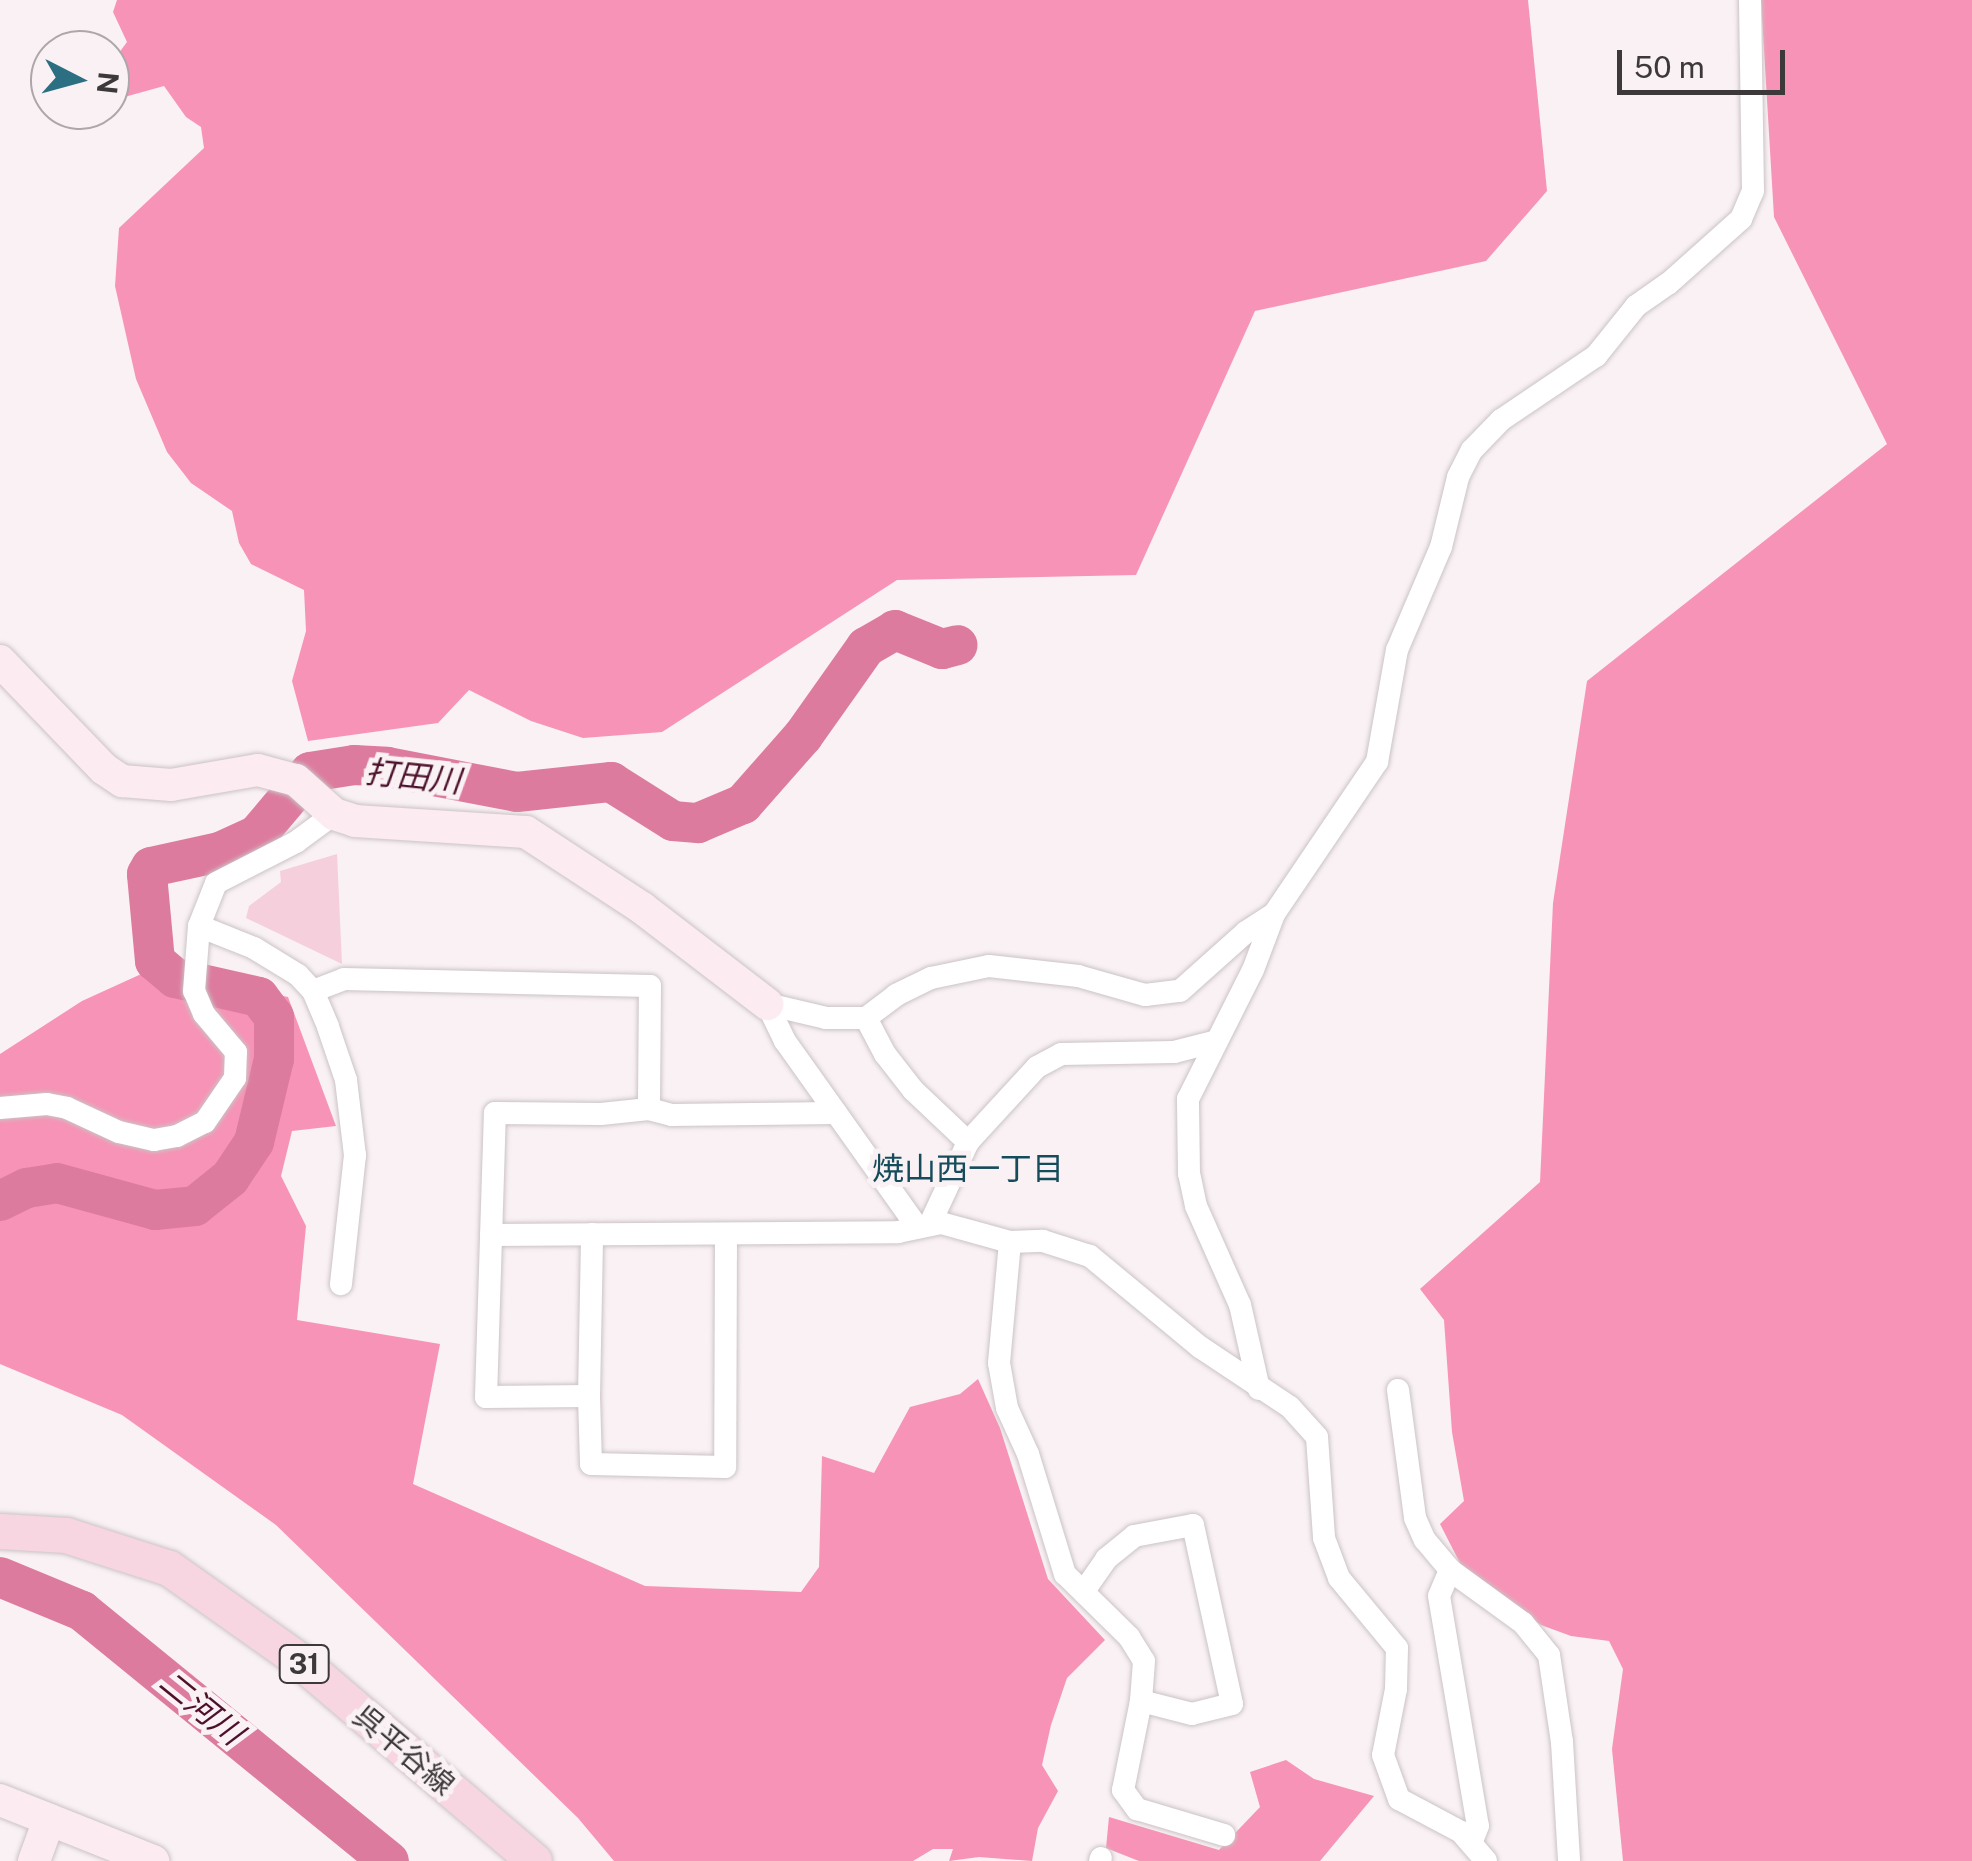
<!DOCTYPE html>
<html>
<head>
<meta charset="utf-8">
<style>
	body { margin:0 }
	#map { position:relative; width:1972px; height:1861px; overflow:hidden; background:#f9f1f4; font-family:"Public Sans","Noto Sans JP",sans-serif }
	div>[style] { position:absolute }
	.green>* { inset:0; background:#f5cfdb }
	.forest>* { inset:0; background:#f793b6 }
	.river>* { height:40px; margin:-20px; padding:0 20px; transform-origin:20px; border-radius:20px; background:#dd7b9e }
	.roads { filter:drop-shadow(0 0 2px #cbc3c5) drop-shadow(0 0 2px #cbc3c5) }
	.street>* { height:22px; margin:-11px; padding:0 11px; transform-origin:11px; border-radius:11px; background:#fff }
	.secondary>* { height:32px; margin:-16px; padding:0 16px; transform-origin:16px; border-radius:16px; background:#fcebf0 }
	.primary>* { height:35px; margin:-17.5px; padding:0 17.5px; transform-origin:17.5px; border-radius:17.5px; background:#f8d6e1 }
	span { translate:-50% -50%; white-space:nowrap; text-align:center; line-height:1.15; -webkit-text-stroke:10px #f9f1f4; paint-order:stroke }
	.shield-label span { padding:2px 8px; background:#f9f1f4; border:2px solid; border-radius:8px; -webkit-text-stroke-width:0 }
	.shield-label { font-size:28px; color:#3d393a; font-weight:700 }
	.street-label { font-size:30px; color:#3d393a }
	.water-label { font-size:32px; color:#4d112b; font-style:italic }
	.neighbourhood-label { font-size:32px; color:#154b5a }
	.north { position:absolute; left:30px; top:30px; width:100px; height:100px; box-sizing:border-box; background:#f9f1f4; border:2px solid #aea7aa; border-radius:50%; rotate:96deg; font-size:28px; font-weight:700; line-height:40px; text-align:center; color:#3d393a }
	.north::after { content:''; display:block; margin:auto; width:35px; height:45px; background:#2d6f82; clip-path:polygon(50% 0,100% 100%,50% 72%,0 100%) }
	.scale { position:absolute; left:1617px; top:50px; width:168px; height:45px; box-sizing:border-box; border:5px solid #3d393a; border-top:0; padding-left:12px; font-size:30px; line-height:35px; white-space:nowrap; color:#3d393a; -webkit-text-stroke:8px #f9f1f4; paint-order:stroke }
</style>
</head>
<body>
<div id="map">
	<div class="green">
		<i style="clip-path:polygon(337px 854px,342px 964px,246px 918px,249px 906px,281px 882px,280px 871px)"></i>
	</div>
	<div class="forest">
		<i style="clip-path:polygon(117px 0,1528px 0,1547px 191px,1486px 261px,1255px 311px,1136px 575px,897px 580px,662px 732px,583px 738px,531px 721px,469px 690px,438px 723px,308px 741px,292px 681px,306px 631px,304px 590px,251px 564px,239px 543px,232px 511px,191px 483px,167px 452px,136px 379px,115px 286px,119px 228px,204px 148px,201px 127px,186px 117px,164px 86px,110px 101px,110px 65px,127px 42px,113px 12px)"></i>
		<i style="clip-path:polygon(1761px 0,1972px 0,1972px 1861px,1623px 1861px,1612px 1749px,1623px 1669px,1609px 1641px,1571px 1636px,1541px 1625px,1462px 1567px,1440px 1524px,1464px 1501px,1452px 1432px,1444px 1320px,1420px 1289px,1540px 1182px,1553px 903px,1587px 681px,1887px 444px,1774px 217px)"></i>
		<i style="clip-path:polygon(150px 970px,288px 997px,336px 1126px,292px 1131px,281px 1176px,306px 1226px,297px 1320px,440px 1344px,413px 1484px,645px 1586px,801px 1592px,819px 1567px,822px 1456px,874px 1473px,910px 1407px,960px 1394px,978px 1379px,1000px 1428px,1048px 1579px,1105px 1640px,1067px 1678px,1051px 1725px,1042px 1765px,1058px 1791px,1038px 1828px,1032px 1861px,979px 1857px,949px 1861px,953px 1849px,933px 1849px,913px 1861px,614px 1861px,578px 1818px,276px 1525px,122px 1415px,0 1364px,0 1054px,82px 1001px)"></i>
		<i style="clip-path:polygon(1286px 1760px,1314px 1779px,1374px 1796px,1320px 1861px,1139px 1861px,1106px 1848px,1109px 1817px,1219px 1850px,1260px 1807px,1250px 1772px)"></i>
	</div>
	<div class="river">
		<i style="left:0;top:1201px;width:30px;rotate:-26deg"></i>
		<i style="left:27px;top:1188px;width:30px;rotate:-9deg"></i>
		<i style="left:57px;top:1183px;width:102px;rotate:15.4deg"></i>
		<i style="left:155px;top:1210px;width:40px;rotate:-5.7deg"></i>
		<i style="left:195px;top:1206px;width:45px;rotate:-38.7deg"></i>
		<i style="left:230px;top:1178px;width:43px;rotate:-56.3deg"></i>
		<i style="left:254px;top:1142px;width:85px;rotate:-76.5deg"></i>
		<i style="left:274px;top:1059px;width:42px;rotate:-90deg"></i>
		<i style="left:274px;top:1017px;width:25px;rotate:-127deg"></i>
		<i style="left:259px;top:997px;width:86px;rotate:-167.3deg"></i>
		<i style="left:175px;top:978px;width:26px;rotate:-140deg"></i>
		<i style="left:155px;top:961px;width:87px;rotate:-95.3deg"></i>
		<i style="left:147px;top:874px;width:8px;rotate:-60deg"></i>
		<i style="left:151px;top:867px;width:71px;rotate:-12.3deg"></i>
		<i style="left:220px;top:852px;width:41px;rotate:-24.7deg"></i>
		<i style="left:257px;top:835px;width:82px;rotate:-49.9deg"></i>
		<i style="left:310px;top:772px;width:45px;rotate:-9deg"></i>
		<i style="left:354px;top:765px;width:33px;rotate:3deg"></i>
		<i style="left:387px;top:767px;width:132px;rotate:10.9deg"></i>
		<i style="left:517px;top:792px;width:95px;rotate:-6.1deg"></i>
		<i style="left:611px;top:782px;width:73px;rotate:32.2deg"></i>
		<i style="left:673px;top:821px;width:25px;rotate:5deg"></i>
		<i style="left:698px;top:823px;width:49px;rotate:-22.9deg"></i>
		<i style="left:743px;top:804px;width:91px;rotate:-48.6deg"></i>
		<i style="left:803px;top:736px;width:109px;rotate:-54.7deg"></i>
		<i style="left:866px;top:647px;width:34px;rotate:-30deg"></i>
		<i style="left:895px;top:630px;width:51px;rotate:22deg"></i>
		<i style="left:942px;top:649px;width:16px;rotate:-14deg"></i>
		<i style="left:0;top:1577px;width:89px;rotate:22.5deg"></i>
		<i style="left:82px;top:1611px;width:396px;rotate:39.2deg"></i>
	</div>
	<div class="roads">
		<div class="street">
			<i style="left:199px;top:926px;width:59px;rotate:21.8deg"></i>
			<i style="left:254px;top:948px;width:52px;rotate:31.5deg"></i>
			<i style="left:298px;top:975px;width:22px;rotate:47deg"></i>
			<i style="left:313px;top:991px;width:39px;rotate:67deg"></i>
			<i style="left:328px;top:1027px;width:56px;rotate:71.2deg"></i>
			<i style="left:346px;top:1080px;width:76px;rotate:83.2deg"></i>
			<i style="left:355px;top:1155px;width:130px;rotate:96.2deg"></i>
			<i style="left:313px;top:991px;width:33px;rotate:-21deg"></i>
			<i style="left:344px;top:979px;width:306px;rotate:1.3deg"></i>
			<i style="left:650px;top:986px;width:123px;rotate:90.5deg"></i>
			<i style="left:767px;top:1004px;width:61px;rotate:13.3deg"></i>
			<i style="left:826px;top:1018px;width:40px"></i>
			<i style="left:866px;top:1018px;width:38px;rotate:-37deg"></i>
			<i style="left:896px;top:995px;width:39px;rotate:-26deg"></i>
			<i style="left:931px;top:978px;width:59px;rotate:-11.7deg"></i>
			<i style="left:989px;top:966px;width:90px;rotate:6.4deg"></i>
			<i style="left:1078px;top:976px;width:70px;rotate:15.8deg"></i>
			<i style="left:1145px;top:995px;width:35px;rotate:-7deg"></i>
			<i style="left:1180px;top:991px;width:89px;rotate:-41.8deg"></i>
			<i style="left:1246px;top:932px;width:33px;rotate:-33deg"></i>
			<i style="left:767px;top:1004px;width:41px;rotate:64.1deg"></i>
			<i style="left:785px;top:1041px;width:226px;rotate:54.6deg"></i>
			<i style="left:866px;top:1018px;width:41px;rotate:62.2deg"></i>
			<i style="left:885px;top:1054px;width:46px;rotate:52.1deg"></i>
			<i style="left:913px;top:1090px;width:76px;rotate:43.4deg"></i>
			<i style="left:0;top:1108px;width:47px;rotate:-4.9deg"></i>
			<i style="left:47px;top:1104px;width:20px;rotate:11deg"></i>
			<i style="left:67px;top:1108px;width:57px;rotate:24.8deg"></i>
			<i style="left:119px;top:1132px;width:36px;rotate:13deg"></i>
			<i style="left:154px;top:1140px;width:23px;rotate:-10deg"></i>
			<i style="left:177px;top:1136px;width:31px;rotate:-27deg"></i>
			<i style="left:205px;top:1122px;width:53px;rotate:-55.7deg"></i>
			<i style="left:235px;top:1078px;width:26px;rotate:-88deg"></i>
			<i style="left:236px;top:1052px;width:50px;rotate:-130.1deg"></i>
			<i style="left:204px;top:1014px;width:25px;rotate:-113deg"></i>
			<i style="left:194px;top:991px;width:65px;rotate:-85.6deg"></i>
			<i style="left:199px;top:926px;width:46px;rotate:-68.4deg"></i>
			<i style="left:216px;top:883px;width:90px;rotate:-27.1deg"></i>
			<i style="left:296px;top:842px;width:47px;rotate:-36.4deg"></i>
			<i style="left:930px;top:1224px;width:90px;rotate:-65.1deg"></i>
			<i style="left:968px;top:1142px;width:102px;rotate:-47.4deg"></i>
			<i style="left:1037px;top:1067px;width:27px;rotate:-28deg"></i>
			<i style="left:1061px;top:1054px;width:113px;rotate:-1deg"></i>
			<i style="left:1174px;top:1052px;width:44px;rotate:-14.3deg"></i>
			<i style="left:491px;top:1235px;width:407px;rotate:-0.4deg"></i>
			<i style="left:898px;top:1232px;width:44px;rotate:-11.8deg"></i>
			<i style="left:941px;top:1223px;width:72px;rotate:15.4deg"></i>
			<i style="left:1010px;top:1242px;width:33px;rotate:-2deg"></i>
			<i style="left:1043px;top:1241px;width:49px;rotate:17.7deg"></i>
			<i style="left:1090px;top:1256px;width:143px;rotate:39.6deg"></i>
			<i style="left:1200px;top:1347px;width:108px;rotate:33.7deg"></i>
			<i style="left:1290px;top:1407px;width:40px;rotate:48deg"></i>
			<i style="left:1317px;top:1437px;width:101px;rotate:86deg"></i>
			<i style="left:1324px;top:1538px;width:43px;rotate:69.4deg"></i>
			<i style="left:1339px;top:1578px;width:91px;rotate:50.4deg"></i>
			<i style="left:1397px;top:1648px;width:41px;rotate:91.4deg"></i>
			<i style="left:1396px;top:1689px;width:67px;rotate:101.1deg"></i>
			<i style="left:1383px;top:1755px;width:47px;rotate:70deg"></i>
			<i style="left:1399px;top:1799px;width:70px;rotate:28deg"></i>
			<i style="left:1461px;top:1832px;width:38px;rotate:49deg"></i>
			<i style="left:726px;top:1235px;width:232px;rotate:90.2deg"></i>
			<i style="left:725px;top:1467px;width:134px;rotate:-178.7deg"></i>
			<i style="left:591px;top:1464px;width:68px;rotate:-91.7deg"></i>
			<i style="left:589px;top:1396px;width:103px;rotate:179.4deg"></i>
			<i style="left:486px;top:1397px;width:284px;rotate:-88.2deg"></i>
			<i style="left:495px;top:1113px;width:106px;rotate:0.5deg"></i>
			<i style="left:601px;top:1114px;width:48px;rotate:-5.9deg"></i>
			<i style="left:649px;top:1109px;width:23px;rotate:15deg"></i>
			<i style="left:671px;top:1115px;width:165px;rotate:-0.7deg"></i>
			<i style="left:1010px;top:1242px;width:121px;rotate:95.2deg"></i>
			<i style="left:999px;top:1363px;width:46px;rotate:79.9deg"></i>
			<i style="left:1007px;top:1408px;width:51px;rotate:65.5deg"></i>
			<i style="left:1028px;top:1454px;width:126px;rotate:72.9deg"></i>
			<i style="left:1065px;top:1574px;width:90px;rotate:44.5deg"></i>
			<i style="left:1129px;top:1637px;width:28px;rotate:58deg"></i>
			<i style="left:1144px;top:1661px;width:40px;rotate:94.3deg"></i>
			<i style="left:1141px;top:1701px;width:91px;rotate:101.4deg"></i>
			<i style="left:1123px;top:1790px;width:24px;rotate:54deg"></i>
			<i style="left:1137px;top:1809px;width:91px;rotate:16.6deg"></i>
			<i style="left:1259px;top:1389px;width:86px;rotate:-102.7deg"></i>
			<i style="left:1240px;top:1305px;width:108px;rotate:-114deg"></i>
			<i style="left:1196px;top:1206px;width:33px;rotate:-102deg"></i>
			<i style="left:1189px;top:1174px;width:75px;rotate:-90.8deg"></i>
			<i style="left:1188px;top:1099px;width:144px;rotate:-63.3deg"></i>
			<i style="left:1253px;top:970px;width:60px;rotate:-69.4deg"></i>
			<i style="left:1274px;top:914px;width:184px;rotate:-55.9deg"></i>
			<i style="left:1377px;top:762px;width:114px;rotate:-79.9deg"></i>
			<i style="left:1397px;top:650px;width:112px;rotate:-66.9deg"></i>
			<i style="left:1441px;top:547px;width:72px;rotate:-76.3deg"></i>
			<i style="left:1458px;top:477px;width:30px;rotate:-63deg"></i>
			<i style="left:1472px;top:450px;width:42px;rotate:-46deg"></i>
			<i style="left:1501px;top:420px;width:115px;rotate:-34deg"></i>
			<i style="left:1596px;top:356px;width:64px;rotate:-51.3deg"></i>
			<i style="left:1636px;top:306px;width:39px;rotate:-35deg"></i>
			<i style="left:1668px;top:284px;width:98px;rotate:-41.7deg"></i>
			<i style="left:1741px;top:219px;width:30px;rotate:-67deg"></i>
			<i style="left:1753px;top:191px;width:191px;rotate:-90.9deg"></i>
			<i style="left:1398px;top:1390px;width:129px;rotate:82.4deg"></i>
			<i style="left:1415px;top:1518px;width:24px;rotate:66deg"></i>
			<i style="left:1425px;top:1540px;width:39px;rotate:50deg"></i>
			<i style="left:1450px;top:1570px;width:90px;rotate:36deg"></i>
			<i style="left:1523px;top:1623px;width:41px;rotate:50.9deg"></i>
			<i style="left:1549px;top:1655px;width:88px;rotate:81.5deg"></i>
			<i style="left:1562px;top:1742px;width:119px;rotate:86.6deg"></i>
			<i style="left:589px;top:1396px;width:162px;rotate:-88.9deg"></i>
			<i style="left:1450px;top:1570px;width:28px;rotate:113deg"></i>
			<i style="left:1439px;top:1596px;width:233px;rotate:80.4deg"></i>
			<i style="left:1478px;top:1826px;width:16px;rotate:112deg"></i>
			<i style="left:1084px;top:1591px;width:39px;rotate:-55deg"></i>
			<i style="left:1106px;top:1559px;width:36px;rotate:-39deg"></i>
			<i style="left:1134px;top:1536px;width:60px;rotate:-10.6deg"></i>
			<i style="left:1193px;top:1525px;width:183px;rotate:77.7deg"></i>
			<i style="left:1232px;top:1704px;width:41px;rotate:166deg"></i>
			<i style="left:1192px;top:1714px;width:53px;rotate:-165.7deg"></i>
			<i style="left:1100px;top:1861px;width:3px;rotate:-72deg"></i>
		</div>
		<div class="secondary">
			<i style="left:0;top:661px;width:150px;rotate:46.1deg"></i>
			<i style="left:104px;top:769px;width:22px;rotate:34deg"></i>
			<i style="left:122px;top:781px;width:49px;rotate:4.7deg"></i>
			<i style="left:171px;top:785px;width:88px;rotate:-9.8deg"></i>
			<i style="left:258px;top:770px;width:39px;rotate:15deg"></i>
			<i style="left:296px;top:780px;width:51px;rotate:41.8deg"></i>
			<i style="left:334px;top:814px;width:22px;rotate:18deg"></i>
			<i style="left:355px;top:821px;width:171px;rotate:3.7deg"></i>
			<i style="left:526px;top:832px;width:139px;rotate:33.2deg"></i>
			<i style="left:642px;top:908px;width:158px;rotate:37.5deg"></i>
			<i style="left:0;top:1800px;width:165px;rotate:21.7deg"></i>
			<i style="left:34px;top:1861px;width:44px;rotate:-69.9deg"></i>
		</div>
		<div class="primary">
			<i style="left:0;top:1531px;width:66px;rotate:3.5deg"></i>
			<i style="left:66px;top:1535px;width:108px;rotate:17.8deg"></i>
			<i style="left:169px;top:1568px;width:159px;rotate:35.3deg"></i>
			<i style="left:299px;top:1660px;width:309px;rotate:40.5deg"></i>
		</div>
	</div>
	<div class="shield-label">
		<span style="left:304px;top:1664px">31</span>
	</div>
	<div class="street-label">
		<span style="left:404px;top:1750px;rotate:40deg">呉平谷線</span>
	</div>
	<div class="water-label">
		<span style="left:413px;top:777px;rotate:6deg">打田川</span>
		<span style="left:201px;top:1708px;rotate:39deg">二河川</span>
	</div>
	<div class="neighbourhood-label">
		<span style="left:968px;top:1169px">焼山西一丁目</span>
	</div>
	<div class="north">N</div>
	<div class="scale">50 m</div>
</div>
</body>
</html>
